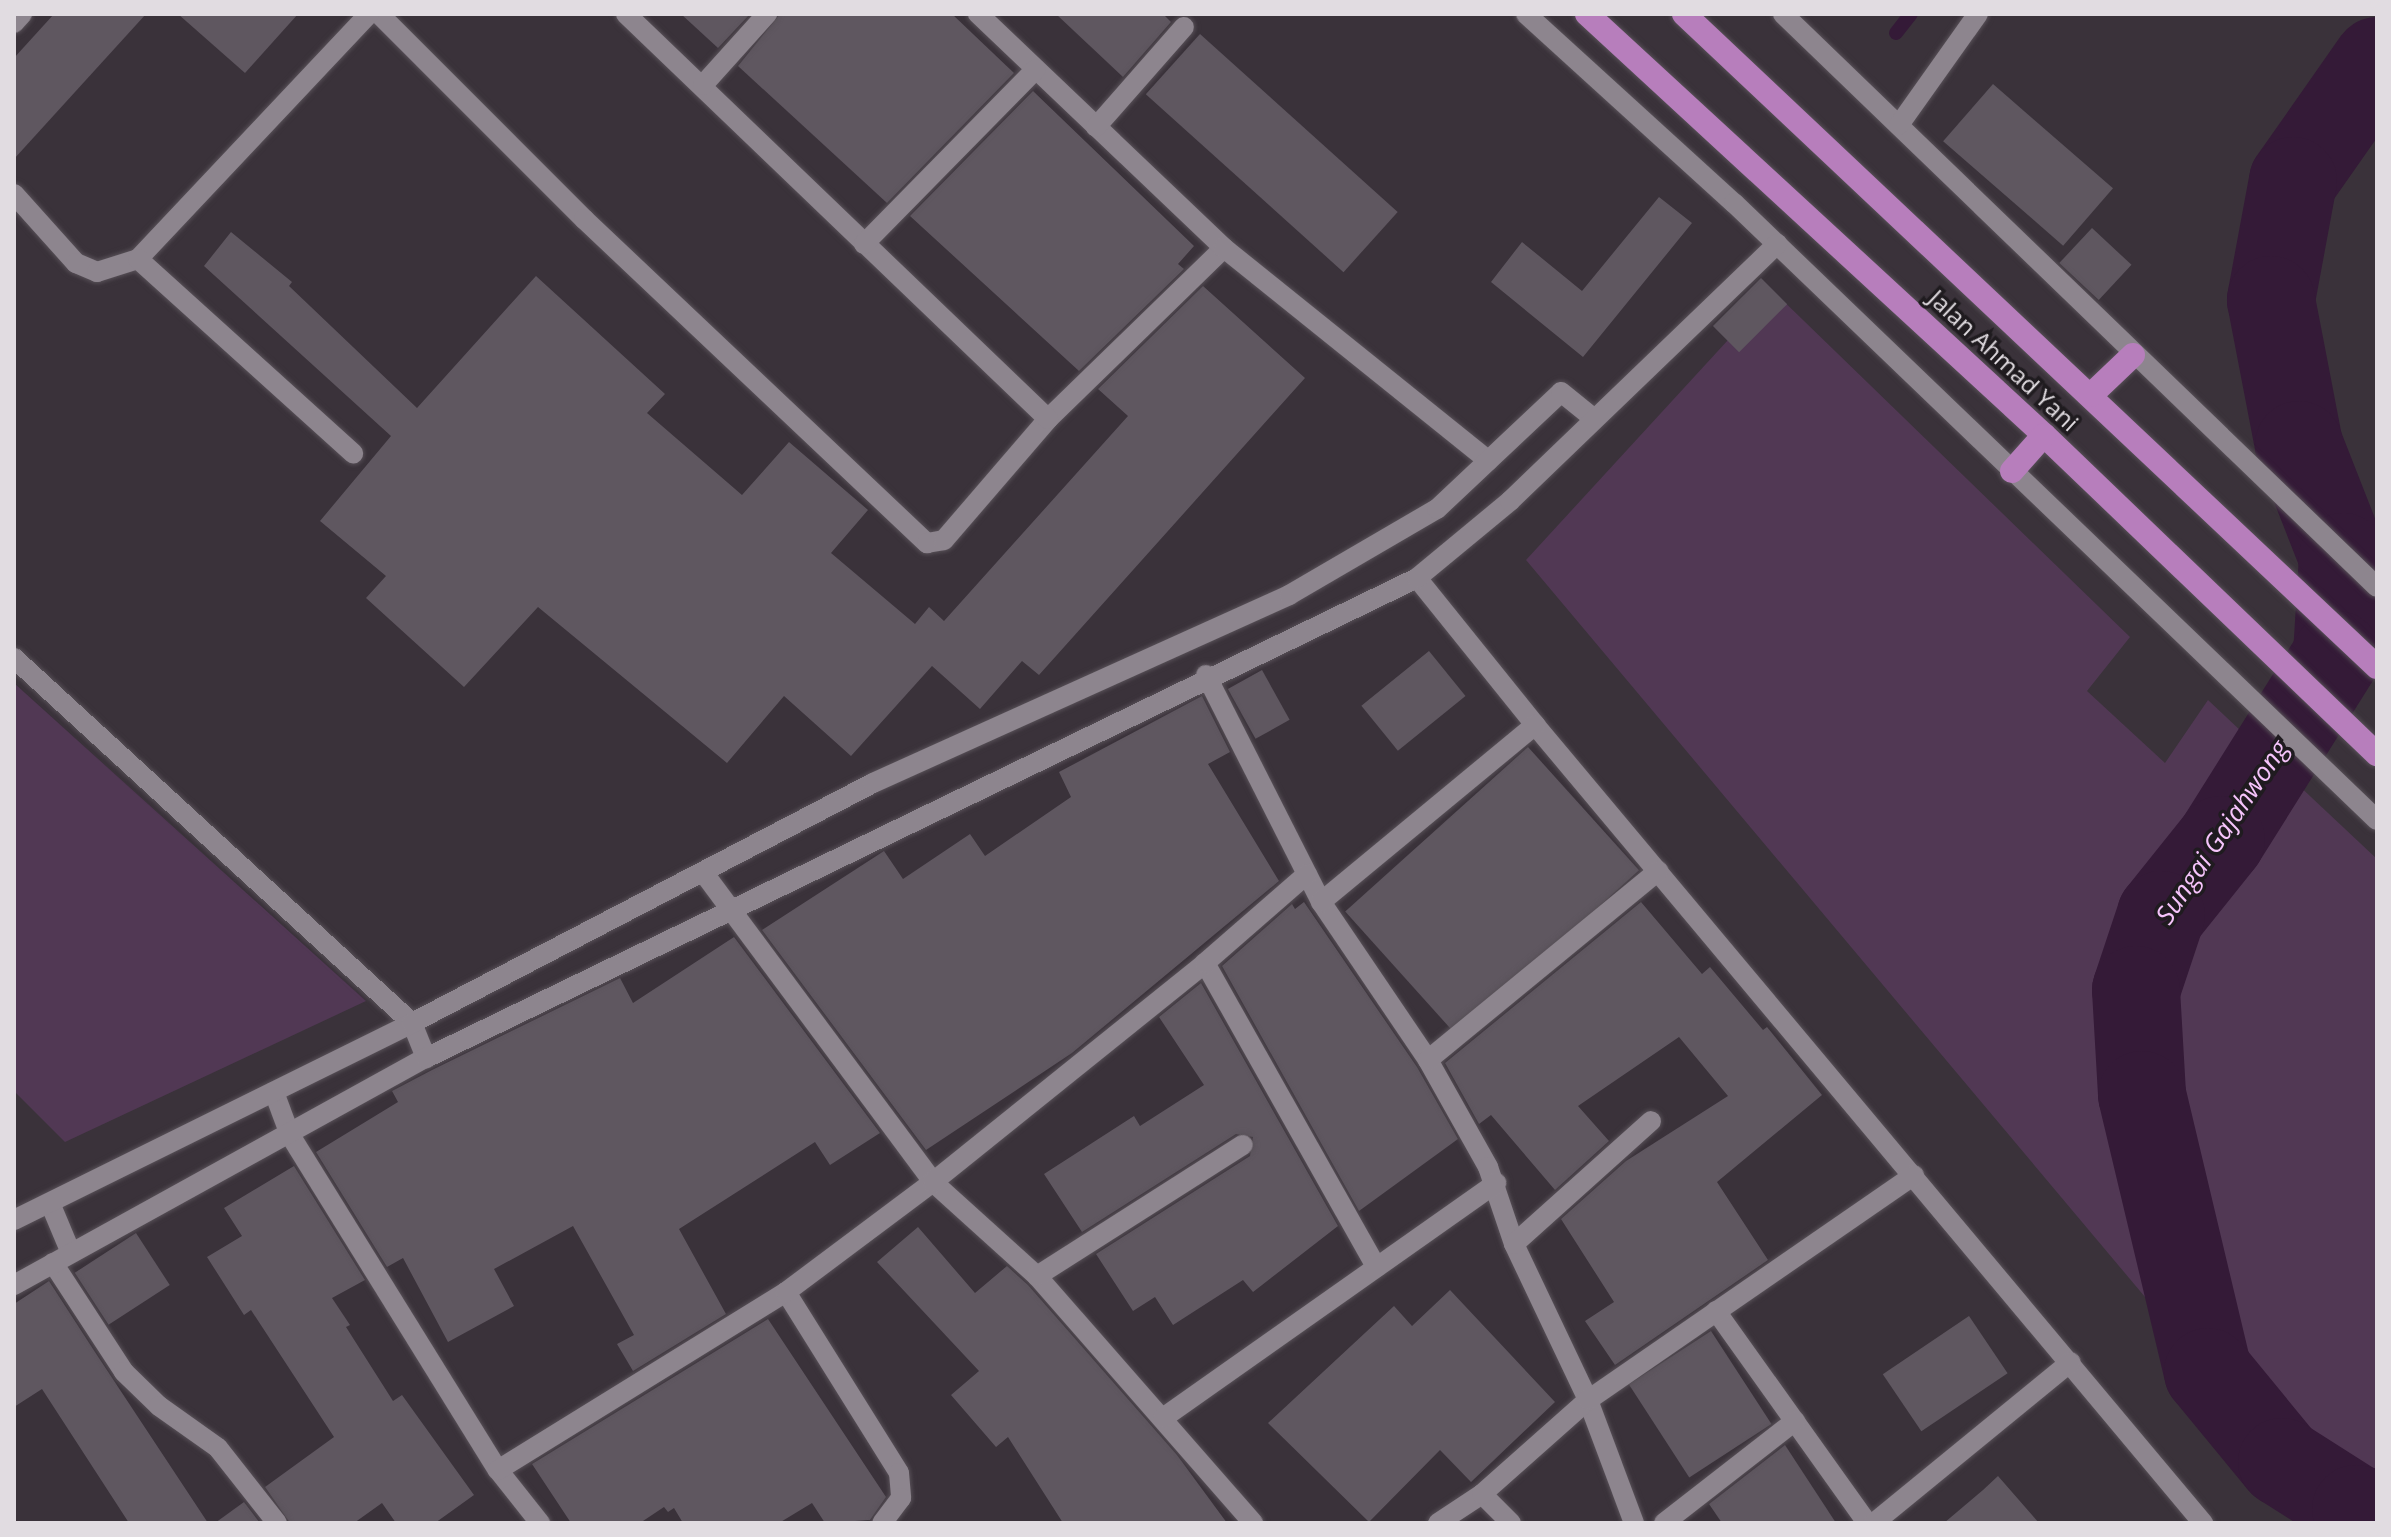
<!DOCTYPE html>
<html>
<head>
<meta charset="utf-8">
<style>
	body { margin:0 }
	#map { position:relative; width:2391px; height:1537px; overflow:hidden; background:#3a323a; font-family:"Open Sans",sans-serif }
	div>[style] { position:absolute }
	.green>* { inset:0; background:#513854 }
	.stream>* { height:14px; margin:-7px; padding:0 7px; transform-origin:7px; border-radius:7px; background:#341a37 }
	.river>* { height:88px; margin:-44px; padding:0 44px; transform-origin:44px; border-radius:44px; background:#341a37 }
	.building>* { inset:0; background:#5f5760; transform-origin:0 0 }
	.roads { filter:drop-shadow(0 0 2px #575057) drop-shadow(0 0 2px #575057) }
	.minor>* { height:20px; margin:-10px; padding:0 10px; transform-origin:10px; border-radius:10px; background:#8d858e }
	.highway>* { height:24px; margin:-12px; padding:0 12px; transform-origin:12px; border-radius:12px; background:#b77ebc }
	span { translate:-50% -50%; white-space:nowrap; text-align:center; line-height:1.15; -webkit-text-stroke:7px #1f1b1f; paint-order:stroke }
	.street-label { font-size:24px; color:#e1dce1 }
	.water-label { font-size:26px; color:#f6c4fb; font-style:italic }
	.frame { position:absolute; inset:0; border:16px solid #e1dce1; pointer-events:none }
</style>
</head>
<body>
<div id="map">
	<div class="green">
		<i style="clip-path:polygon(1773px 291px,2130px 637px,2087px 691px,2165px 763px,2208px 700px,2377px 859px,2377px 1471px,2208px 1372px,1526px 560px)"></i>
		<i style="clip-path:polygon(14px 683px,366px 1001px,65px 1142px,14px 1091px)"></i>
	</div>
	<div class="stream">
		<i style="left:1896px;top:33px;width:24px;rotate:-52deg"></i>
	</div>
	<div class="river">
		<i style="left:2377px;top:61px;width:146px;rotate:125deg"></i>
		<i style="left:2293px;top:181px;width:121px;rotate:100.5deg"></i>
		<i style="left:2271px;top:300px;width:148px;rotate:79.1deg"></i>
		<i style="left:2299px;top:445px;width:120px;rotate:68.6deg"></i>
		<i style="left:2343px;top:557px;width:98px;rotate:93.5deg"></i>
		<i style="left:2337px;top:655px;width:218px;rotate:122.1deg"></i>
		<i style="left:2221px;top:840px;width:96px;rotate:128.7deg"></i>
		<i style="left:2161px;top:915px;width:79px;rotate:108.4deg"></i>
		<i style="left:2136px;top:990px;width:105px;rotate:86.7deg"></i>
		<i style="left:2142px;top:1095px;width:285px;rotate:76.6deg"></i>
		<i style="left:2208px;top:1372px;width:117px;rotate:50.6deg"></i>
		<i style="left:2282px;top:1462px;width:88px;rotate:32.4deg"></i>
		<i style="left:2356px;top:1509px;width:22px;rotate:13deg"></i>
	</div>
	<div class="building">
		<i style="clip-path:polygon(54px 14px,146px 14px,14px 159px,14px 58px)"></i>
		<i style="clip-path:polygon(178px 14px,298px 14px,245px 73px)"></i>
		<i style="clip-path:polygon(681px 14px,750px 14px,718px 48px)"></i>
		<i style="clip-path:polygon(780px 14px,952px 14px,1014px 73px,887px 203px,738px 66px)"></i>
		<i style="clip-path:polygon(1056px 14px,1163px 14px,1171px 22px,1123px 77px)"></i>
		<i style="left:1200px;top:34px;width:266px;height:81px;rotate:42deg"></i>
		<i style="left:1993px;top:84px;width:159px;height:76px;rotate:41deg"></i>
		<i style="clip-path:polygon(1033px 91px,1194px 246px,1178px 264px,1184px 269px,1079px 371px,910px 216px)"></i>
		<i style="clip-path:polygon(1659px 197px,1692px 223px,1583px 357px,1491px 282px,1522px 242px,1582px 291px)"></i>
		<i style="left:2092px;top:228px;width:54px;height:48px;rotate:43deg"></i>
		<i style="clip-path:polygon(231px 232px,292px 282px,289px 286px,417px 408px,536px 276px,665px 394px,647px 413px,742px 495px,789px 442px,868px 510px,831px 553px,915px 624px,929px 607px,944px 621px,1128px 416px,1098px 389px,1203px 286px,1305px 378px,1039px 675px,1022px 661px,980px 709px,932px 666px,851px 756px,784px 696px,727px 763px,538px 607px,464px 687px,366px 598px,386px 576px,320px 521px,391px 436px,204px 266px)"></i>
		<i style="left:1761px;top:278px;width:37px;height:68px;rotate:45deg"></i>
		<i style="left:1429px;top:651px;width:58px;height:87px;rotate:51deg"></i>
		<i style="left:1262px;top:670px;width:57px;height:39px;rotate:61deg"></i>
		<i style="clip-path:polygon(1202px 696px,1230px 752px,1208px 764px,1279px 881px,1072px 1053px,926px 1150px,762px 930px,884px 851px,903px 879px,970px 834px,985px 856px,1071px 797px,1059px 772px)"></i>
		<i style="left:1528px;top:747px;width:166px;height:246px;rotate:48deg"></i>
		<i style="clip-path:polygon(1304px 902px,1417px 1067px,1458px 1139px,1359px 1211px,1222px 966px,1292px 904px,1295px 909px)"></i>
		<i style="clip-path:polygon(1641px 902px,1702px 974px,1710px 967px,1763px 1030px,1767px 1027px,1822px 1095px,1717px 1182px,1768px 1260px,1615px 1365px,1585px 1321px,1614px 1302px,1561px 1219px,1626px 1161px,1728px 1096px,1679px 1037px,1578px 1106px,1609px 1141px,1555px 1190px,1491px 1115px,1479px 1124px,1445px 1063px)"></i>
		<i style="clip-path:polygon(734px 937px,880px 1133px,830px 1165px,815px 1142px,679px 1229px,726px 1314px,633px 1371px,617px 1344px,634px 1335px,573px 1226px,494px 1269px,514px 1306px,448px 1342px,403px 1258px,387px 1267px,316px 1152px,398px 1102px,392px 1091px,432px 1070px,620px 978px,633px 1003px)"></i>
		<i style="clip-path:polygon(1201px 983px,1338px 1226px,1253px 1292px,1243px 1280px,1173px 1325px,1155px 1297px,1133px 1311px,1096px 1254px,1250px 1156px,1253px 1137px,1236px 1134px,1082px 1232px,1044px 1174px,1134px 1116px,1140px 1126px,1204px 1085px,1159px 1017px)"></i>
		<i style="clip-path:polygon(294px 1166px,365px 1280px,332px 1298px,350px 1325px,346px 1327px,393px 1401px,402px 1395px,474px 1495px,435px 1523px,396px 1523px,382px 1503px,354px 1523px,290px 1523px,265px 1487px,334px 1437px,251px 1310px,244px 1315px,207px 1257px,242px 1236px,224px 1208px)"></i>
		<i style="clip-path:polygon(918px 1227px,975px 1293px,1007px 1266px,1028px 1285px,1177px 1455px,1227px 1523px,1063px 1523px,1008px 1437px,996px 1447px,951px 1395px,979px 1371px,877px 1262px)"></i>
		<i style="left:136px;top:1233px;width:62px;height:73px;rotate:57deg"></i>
		<i style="clip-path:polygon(49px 1281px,93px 1349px,208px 1523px,129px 1523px,42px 1389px,14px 1407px,14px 1304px)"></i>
		<i style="clip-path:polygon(1450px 1290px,1555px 1402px,1471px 1482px,1440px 1450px,1369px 1522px,1268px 1423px,1394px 1306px,1412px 1326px)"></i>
		<i style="left:1969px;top:1316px;width:69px;height:104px;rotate:56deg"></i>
		<i style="clip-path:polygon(768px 1319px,886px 1497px,870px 1520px,825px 1523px,812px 1503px,779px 1523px,683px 1523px,674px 1508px,668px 1512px,664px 1507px,640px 1523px,571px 1523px,532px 1464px)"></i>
		<i style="left:1711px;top:1331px;width:111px;height:98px;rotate:57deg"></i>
		<i style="clip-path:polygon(1785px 1445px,1836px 1523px,1722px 1523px,1709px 1504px)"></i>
		<i style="clip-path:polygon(1998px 1476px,2039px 1523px,1944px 1523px,1983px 1490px)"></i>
		<i style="clip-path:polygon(244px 1502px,260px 1523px,215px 1523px)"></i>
	</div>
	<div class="roads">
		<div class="minor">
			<i style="left:379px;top:14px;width:290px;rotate:45deg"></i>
			<i style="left:584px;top:219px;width:472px;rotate:43.4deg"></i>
			<i style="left:927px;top:543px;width:17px;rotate:-10deg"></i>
			<i style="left:944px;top:540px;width:160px;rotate:-49.3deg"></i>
			<i style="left:1048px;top:419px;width:245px;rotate:-44.2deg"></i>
			<i style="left:1224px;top:248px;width:340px;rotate:-136.4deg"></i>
			<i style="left:626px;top:14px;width:585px;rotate:43.82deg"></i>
			<i style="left:1526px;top:14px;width:281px;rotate:42.3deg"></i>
			<i style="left:1734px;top:203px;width:891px;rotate:43.82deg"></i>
			<i style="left:1783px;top:14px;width:825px;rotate:43.97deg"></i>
			<i style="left:14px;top:23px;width:12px;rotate:-48deg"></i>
			<i style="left:703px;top:85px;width:96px;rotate:-48deg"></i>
			<i style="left:1899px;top:125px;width:136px;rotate:-54.6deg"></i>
			<i style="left:1096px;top:127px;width:133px;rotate:-48.7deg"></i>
			<i style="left:14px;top:194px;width:93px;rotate:48.1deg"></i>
			<i style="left:76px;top:263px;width:23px;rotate:23deg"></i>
			<i style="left:97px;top:272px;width:43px;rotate:-17.6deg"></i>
			<i style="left:138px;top:259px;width:337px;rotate:-46.7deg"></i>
			<i style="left:864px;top:244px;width:245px;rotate:-45.5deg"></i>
			<i style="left:1224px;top:248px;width:339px;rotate:38.8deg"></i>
			<i style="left:138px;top:259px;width:290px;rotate:42.1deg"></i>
			<i style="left:1417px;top:578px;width:189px;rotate:51.2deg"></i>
			<i style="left:1535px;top:725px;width:1041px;rotate:50.07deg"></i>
			<i style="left:14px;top:658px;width:540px;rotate:42.52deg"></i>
			<i style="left:412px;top:1023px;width:38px;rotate:68deg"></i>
			<i style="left:1206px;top:675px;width:254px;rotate:63.1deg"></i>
			<i style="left:1321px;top:902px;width:191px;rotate:55.9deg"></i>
			<i style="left:1428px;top:1060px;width:123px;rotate:60.7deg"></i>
			<i style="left:1488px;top:1167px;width:81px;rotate:71.3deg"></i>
			<i style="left:1514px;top:1244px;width:173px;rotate:64.6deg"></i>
			<i style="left:1588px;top:1400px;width:131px;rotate:69.5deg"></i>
			<i style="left:703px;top:872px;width:386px;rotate:53.4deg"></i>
			<i style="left:933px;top:1182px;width:140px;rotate:42.1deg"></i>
			<i style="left:1037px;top:1276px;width:328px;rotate:48.8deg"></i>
			<i style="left:1321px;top:902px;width:278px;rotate:-39.6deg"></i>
			<i style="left:1205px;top:963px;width:349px;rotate:60.6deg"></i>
			<i style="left:1428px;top:1060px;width:298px;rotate:-39.4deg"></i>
			<i style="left:274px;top:1092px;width:46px;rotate:69.6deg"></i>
			<i style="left:290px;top:1135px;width:394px;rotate:58.2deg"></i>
			<i style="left:498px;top:1470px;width:68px;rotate:51.6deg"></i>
			<i style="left:50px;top:1203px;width:54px;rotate:67.2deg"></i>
			<i style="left:14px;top:1220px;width:444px;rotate:-26.3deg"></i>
			<i style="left:412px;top:1023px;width:520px;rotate:-27.5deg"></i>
			<i style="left:873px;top:783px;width:457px;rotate:-24.3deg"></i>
			<i style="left:1289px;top:595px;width:171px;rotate:-30.2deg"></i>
			<i style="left:1437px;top:509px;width:170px;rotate:-43.3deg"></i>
			<i style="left:1561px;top:392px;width:41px;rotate:39.1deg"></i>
			<i style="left:1514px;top:1244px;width:184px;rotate:-41.9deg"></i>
			<i style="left:53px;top:1263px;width:130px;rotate:56.9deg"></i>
			<i style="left:124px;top:1372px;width:49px;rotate:44.2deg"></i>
			<i style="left:159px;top:1406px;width:72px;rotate:35.4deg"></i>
			<i style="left:218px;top:1448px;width:95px;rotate:51.8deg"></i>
			<i style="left:1037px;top:1276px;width:244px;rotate:-32.5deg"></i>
			<i style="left:14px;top:1285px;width:470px;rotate:-28.9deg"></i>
			<i style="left:426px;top:1058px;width:1101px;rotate:-25.84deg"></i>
			<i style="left:1417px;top:578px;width:121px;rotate:-39.6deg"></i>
			<i style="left:1510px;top:501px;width:371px;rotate:-43.9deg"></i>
			<i style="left:786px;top:1292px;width:213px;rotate:58deg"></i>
			<i style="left:899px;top:1473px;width:25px;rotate:85deg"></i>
			<i style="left:901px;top:1498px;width:31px;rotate:127deg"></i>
			<i style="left:1716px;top:1311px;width:260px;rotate:54.5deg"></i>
			<i style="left:1163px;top:1418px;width:408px;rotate:-35.2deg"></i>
			<i style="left:498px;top:1470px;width:339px;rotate:-31.7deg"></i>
			<i style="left:786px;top:1292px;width:184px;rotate:-36.8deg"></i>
			<i style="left:933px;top:1182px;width:349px;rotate:-38.8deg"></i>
			<i style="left:1205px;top:963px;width:135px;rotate:-41.1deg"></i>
			<i style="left:1482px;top:1494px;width:41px;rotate:45deg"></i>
			<i style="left:1438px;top:1523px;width:53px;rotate:-33.4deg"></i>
			<i style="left:1482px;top:1494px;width:142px;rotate:-41.6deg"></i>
			<i style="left:1588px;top:1400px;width:396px;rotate:-34.6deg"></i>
			<i style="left:1664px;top:1523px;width:166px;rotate:-37.9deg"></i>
			<i style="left:1874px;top:1523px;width:254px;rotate:-39.3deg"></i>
		</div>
		<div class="highway">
			<i style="left:1587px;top:14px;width:621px;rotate:42.65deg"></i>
			<i style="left:2044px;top:435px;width:461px;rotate:43.8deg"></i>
			<i style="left:1684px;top:14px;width:952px;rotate:43.3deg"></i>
			<i style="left:2091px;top:395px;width:58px;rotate:-43.6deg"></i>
			<i style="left:2012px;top:471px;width:48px;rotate:-48.4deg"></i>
		</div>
	</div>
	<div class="street-label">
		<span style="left:2004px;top:360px;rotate:43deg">Jalan Ahmad Yani</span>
	</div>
	<div class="water-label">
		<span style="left:2222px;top:832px;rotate:-56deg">Sungai Gajahwong</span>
	</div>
	<div class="frame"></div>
</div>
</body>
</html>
